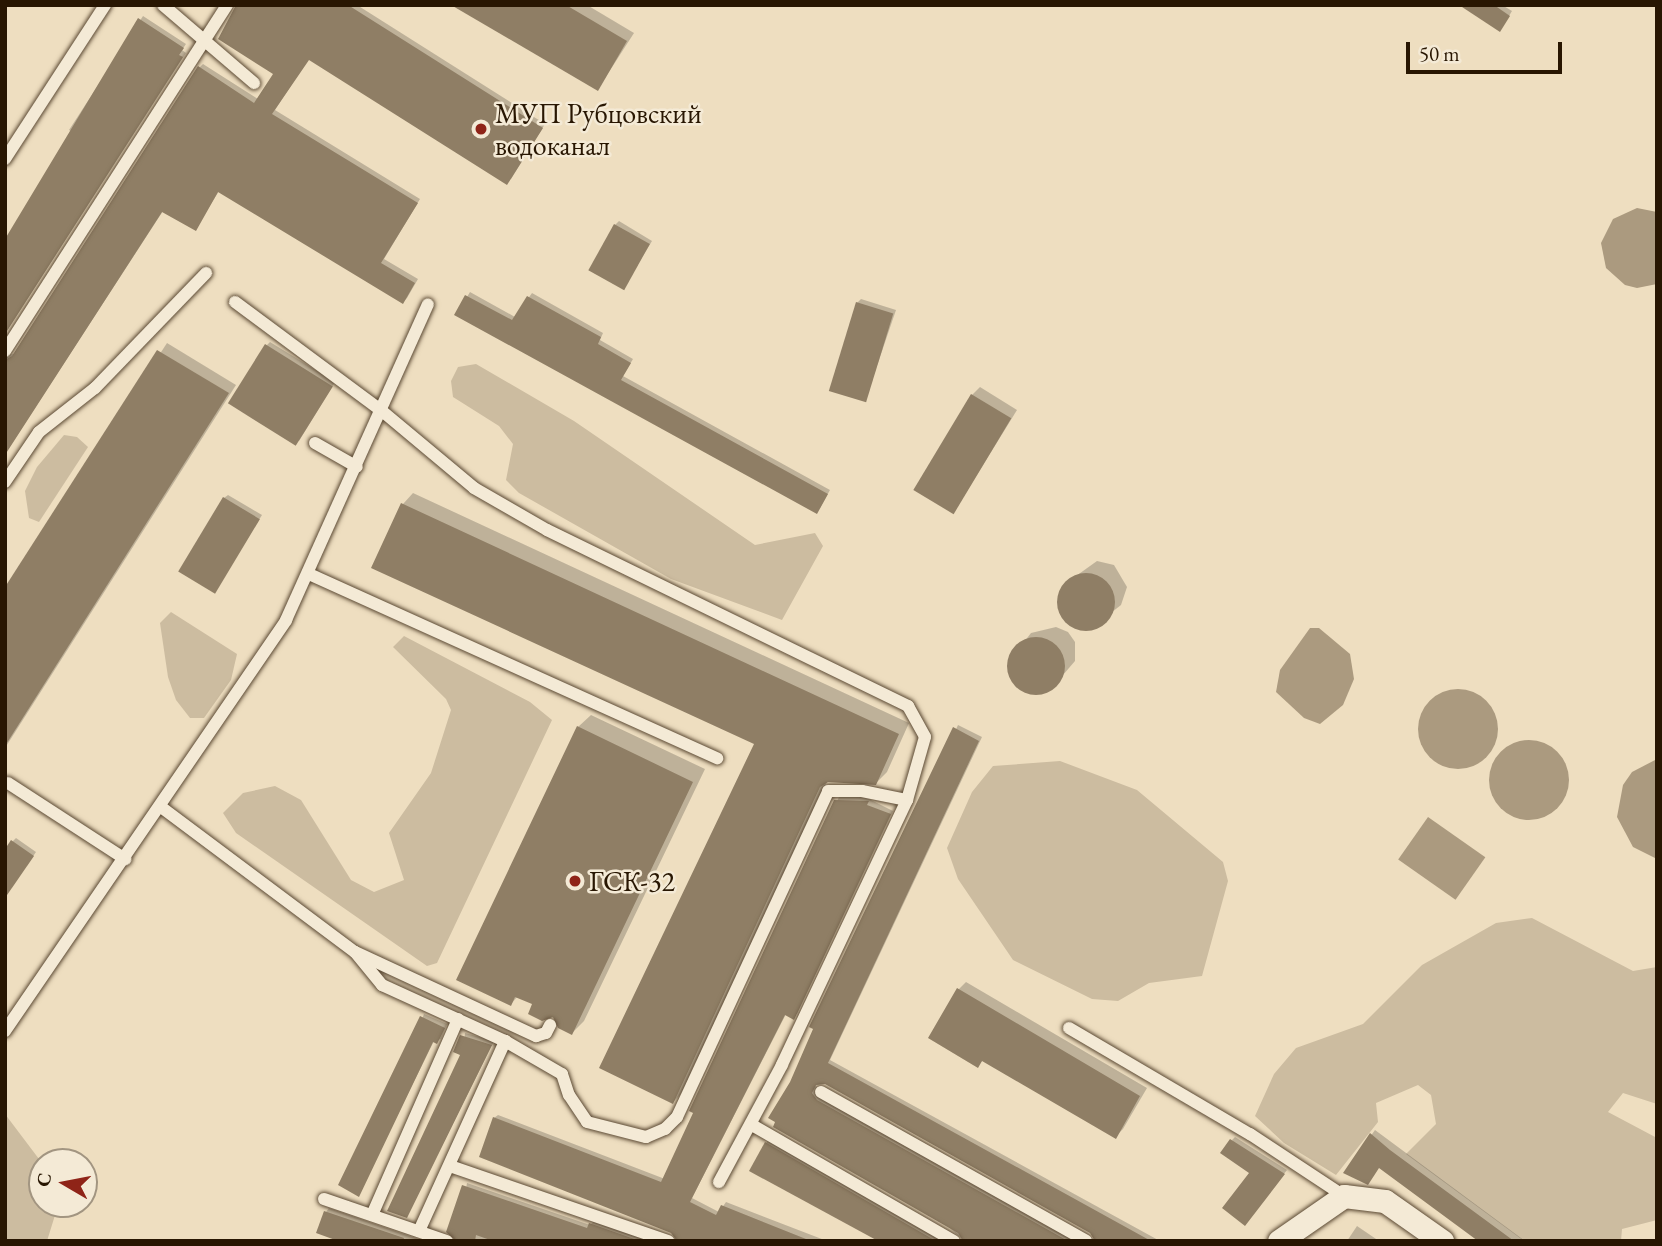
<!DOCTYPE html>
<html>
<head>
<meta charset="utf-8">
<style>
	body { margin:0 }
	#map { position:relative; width:1662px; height:1246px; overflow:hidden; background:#eedec0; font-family:"EB Garamond",serif }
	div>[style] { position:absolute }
	.green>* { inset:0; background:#ccbca0 }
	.water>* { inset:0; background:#ab9a7f; transform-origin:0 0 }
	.round { border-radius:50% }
	.shadow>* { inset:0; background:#0003 }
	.building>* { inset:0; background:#8f7e65; transform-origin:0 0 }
	.roads { filter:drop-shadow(0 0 2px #5a4832) drop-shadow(0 0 2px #5a4832) }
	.service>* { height:12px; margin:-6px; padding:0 6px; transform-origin:6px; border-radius:6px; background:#f4ead6 }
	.minor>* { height:23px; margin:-11.5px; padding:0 11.5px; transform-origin:11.5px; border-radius:11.5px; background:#f4ead6 }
	.dots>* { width:19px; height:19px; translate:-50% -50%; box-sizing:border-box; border:4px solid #f4ead6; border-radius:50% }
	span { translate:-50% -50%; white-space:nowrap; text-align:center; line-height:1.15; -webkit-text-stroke:5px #f4ead6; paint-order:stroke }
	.poi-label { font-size:28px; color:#281602 }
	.left { translate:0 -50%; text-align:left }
	.frame { position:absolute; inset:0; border:7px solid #281602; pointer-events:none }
	.north { position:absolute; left:28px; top:1148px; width:70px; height:70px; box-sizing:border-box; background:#f4ead6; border:2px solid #a29581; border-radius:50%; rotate:280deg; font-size:19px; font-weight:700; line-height:28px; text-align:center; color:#281602 }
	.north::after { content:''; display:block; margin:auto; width:24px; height:32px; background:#8f2418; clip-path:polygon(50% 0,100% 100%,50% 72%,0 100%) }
	.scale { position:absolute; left:1406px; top:42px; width:156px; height:32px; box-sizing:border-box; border:4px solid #281602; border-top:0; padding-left:9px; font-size:21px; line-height:24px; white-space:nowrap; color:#281602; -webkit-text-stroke:5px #f4ead6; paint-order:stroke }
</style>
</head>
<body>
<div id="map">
	<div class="green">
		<i style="clip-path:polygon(476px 364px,574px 421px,755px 545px,815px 533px,823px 546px,782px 620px,671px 579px,519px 493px,506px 480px,513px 444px,499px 426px,453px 397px,451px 381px,458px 367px)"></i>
		<i style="clip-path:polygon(64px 435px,77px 437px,88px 447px,39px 522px,29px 518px,25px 491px,37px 467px)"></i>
		<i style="clip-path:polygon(171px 612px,237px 654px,231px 680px,204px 718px,190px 718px,176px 700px,168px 677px,160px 623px)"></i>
		<i style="clip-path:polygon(404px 636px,530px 702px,552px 720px,437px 963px,427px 966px,236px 833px,223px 813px,243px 793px,275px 786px,301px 800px,351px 880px,374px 892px,404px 880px,389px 833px,431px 773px,451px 710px,446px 699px,393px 647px)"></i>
		<i style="clip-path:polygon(1060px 761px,1137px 790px,1223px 862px,1228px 881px,1202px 976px,1149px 983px,1118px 1001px,1092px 999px,1013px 960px,958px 879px,947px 848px,972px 792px,993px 766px)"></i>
		<i style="clip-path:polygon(1532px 918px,1633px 971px,1657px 967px,1657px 1104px,1623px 1093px,1608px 1112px,1657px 1138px,1657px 1220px,1622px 1229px,1621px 1241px,1524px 1241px,1406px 1154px,1436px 1124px,1431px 1095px,1418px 1085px,1376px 1103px,1378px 1122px,1336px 1175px,1284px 1143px,1255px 1116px,1274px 1074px,1296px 1048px,1363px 1024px,1422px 965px,1496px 923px)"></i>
		<i style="clip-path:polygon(5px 1114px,42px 1163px,42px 1204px,55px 1204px,56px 1212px,47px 1241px,5px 1241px)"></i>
	</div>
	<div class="water">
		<i style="clip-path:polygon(1637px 208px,1657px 212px,1657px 284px,1637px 288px,1625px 285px,1606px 268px,1601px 243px,1613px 219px)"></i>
		<i style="clip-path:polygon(1310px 628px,1319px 628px,1350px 654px,1354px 679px,1343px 705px,1320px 724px,1304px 718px,1276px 692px,1280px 670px)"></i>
		<i class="round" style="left:1418px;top:689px;width:80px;height:80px"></i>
		<i class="round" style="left:1489px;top:740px;width:80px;height:80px"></i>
		<i style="clip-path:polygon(1657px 759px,1657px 859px,1633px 847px,1617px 817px,1623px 785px,1632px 772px)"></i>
		<i style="left:1428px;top:817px;width:70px;height:52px;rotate:35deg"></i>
	</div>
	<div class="shadow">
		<i style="clip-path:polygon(236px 5px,357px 5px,545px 124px,511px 179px,309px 58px,275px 110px,420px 199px,384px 259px,418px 279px,407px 298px,403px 302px,219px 191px,196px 228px,163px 211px,5px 454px,5px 356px,16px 353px,199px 68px,203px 64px,258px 99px,275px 73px)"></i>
		<i style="clip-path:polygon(455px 5px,587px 5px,634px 33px,598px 89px)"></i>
		<i style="clip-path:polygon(1464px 5px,1502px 5px,1512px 11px,1503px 26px)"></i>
		<i style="clip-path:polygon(143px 16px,186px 44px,182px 50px,186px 53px,5px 334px,5px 242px,74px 133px,69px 130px)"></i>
		<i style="clip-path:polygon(619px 221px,652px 241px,623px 289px,615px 225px)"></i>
		<i style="clip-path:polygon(470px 292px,515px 317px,532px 293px,603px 333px,600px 340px,633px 359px,623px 376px,830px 490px,820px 508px,456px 315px)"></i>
		<i style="clip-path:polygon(861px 299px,896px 310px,865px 401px,857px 303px)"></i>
		<i style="clip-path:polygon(270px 342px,335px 382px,299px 441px,267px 345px)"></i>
		<i style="clip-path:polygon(167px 343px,236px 385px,5px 748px,5px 590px)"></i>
		<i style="clip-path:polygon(980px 387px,1017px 410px,954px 512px,972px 395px)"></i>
		<i style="clip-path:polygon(413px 493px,909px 723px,887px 772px,876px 783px,828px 780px,684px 1091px,673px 1102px,756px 744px,374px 567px,403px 504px)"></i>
		<i style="clip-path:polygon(228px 495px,262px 515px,215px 592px,224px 498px)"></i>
		<i style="clip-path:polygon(1097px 561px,1114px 565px,1127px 587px,1121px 605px,1092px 628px,1069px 625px,1059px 605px,1069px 581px)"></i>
		<i style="clip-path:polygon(1056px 627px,1068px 632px,1075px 642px,1075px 661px,1051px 689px,1033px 694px,1017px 685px,1010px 660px,1031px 633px)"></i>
		<i style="clip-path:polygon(591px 715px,705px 769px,584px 1021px,572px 1033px,534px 1003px,518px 996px,511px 1004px,578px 727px)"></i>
		<i style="clip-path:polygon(958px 725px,982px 737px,830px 1060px,1160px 1241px,1094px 1241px,1092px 1233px,825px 1082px,816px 1085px,820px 1096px,1077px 1241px,964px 1241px,791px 1083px)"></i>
		<i style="clip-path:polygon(839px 797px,865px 797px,893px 811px,797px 1014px,786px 1014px,692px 1198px,719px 1212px,726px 1202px,827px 1241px,678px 1241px,672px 1231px,494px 1118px,498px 1115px,665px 1179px)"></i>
		<i style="clip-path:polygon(16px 838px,36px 852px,5px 897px,13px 841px)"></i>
		<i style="clip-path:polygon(966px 982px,1147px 1088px,1123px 1129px,1115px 1137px,984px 1059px,978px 1065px,958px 990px)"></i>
		<i style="clip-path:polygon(424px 1014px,447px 1024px,441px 1039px,434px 1041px,358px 1195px)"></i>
		<i style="clip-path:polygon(465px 1033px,494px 1041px,407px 1216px,463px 1054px)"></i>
		<i style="clip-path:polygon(1375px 1130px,1525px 1241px,1481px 1241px,1379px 1167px,1345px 1172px)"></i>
		<i style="clip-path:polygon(1235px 1137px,1287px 1170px,1248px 1220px,1251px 1173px,1232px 1140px)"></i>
		<i style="clip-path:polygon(769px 1140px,945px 1241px,882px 1241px,766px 1143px)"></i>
		<i style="clip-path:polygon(467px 1183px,590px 1225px,594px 1221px,653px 1241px,457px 1241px)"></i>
		<i style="clip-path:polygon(329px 1208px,424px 1241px,343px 1241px,326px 1212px)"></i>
		<i style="clip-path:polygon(1357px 1226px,1379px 1241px,1347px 1241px)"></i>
	</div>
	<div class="building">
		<i style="clip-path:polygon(236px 5px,348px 5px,543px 128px,507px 185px,309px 60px,272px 114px,418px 203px,381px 263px,415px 283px,403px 304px,218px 192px,196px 231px,162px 212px,5px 455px,5px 360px,12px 356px,198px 66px,254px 103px,273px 74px,218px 39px)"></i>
		<i style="clip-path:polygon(451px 5px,566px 5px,627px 41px,598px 91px)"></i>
		<i style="clip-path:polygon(1459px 5px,1494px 5px,1510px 16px,1500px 32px)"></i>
		<i style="clip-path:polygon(138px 18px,184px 48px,179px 55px,183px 57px,5px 334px,5px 239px)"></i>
		<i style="left:614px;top:224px;width:41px;height:53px;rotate:29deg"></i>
		<i style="clip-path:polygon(465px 295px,512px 320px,527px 296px,601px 337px,598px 344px,631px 363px,621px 380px,828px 494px,817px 514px,454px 315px)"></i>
		<i style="left:856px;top:302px;width:39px;height:93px;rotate:17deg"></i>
		<i style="left:265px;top:344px;width:80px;height:70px;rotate:32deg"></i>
		<i style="clip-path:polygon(157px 350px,229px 393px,5px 746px,5px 587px)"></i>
		<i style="left:971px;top:394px;width:47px;height:112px;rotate:31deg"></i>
		<i style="left:223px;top:497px;width:43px;height:87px;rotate:31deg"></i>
		<i style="clip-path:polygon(401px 503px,899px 734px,876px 785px,828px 782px,820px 787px,673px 1104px,599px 1068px,754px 744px,371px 568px)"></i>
		<i class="round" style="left:1057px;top:573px;width:58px;height:58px"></i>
		<i class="round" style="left:1007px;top:637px;width:58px;height:58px"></i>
		<i style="clip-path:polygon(577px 726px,693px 782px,572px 1035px,558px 1028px,553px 1017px,542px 1021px,528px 1014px,532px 1004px,515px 997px,511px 1006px,456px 980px)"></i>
		<i style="clip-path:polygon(953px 727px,979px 741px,828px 1063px,1151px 1241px,1095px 1241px,1090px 1233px,825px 1084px,816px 1085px,812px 1093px,817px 1100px,1068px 1241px,963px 1241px,958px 1233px,773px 1127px,775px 1122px,768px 1118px,790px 1082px,813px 1029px,809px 1027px)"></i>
		<i style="clip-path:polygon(834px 800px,869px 801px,867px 805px,891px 814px,794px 1020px,785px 1015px,690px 1202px,716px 1215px,721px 1205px,811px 1241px,677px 1241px,671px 1233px,479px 1157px,493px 1117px,661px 1182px,693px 1113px,689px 1111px)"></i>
		<i style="clip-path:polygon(11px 840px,34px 856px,5px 898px,5px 849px)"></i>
		<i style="clip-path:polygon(957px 988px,1140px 1096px,1116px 1139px,982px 1061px,978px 1068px,928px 1038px)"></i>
		<i style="clip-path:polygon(420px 1016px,445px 1028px,437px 1044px,433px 1042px,359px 1197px,338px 1185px)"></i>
		<i style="clip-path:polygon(460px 1035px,492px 1045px,407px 1218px,387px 1211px,460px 1055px,453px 1052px)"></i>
		<i style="clip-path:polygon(1370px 1133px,1390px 1150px,1514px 1241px,1478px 1241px,1379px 1168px,1368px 1185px,1343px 1173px)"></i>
		<i style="clip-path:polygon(1230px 1139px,1285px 1174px,1245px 1226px,1222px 1208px,1249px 1173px,1220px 1153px)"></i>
		<i style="clip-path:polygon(765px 1142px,936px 1241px,878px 1241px,749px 1171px)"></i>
		<i style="clip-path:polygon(462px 1185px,587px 1228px,589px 1223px,640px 1241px,493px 1241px,476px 1235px,475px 1241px,456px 1241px,446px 1232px)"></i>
		<i style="clip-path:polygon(324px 1211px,404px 1238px,403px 1241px,338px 1241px,316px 1233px)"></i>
	</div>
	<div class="roads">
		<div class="service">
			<i style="left:163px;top:5px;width:120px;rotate:40.6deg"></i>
			<i style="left:5px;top:159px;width:184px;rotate:-57deg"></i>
			<i style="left:235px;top:302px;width:183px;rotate:36.6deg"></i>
			<i style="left:382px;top:411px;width:120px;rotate:39.9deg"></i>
			<i style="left:474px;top:488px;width:84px;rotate:29.9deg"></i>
			<i style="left:547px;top:530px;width:402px;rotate:26deg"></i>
			<i style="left:908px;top:706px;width:35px;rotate:61deg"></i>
			<i style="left:925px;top:737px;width:66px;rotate:105.9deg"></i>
			<i style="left:907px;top:800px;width:293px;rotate:115.3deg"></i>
			<i style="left:782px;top:1065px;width:133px;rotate:118.3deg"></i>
			<i style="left:5px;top:351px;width:411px;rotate:-57.3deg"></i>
			<i style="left:315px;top:443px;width:48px;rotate:29.7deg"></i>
			<i style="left:5px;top:482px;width:60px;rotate:-55.8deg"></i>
			<i style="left:39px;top:432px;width:71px;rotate:-38.2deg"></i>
			<i style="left:95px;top:388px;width:160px;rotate:-46deg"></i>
			<i style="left:309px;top:574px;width:448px;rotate:24.3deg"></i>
			<i style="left:8px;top:783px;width:140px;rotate:33deg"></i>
			<i style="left:161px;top:807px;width:242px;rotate:36.8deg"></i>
			<i style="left:355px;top:952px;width:200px;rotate:24.9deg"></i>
			<i style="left:536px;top:1036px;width:10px;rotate:-17deg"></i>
			<i style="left:546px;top:1033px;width:9px;rotate:-63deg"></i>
			<i style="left:355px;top:952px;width:43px;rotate:50.7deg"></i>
			<i style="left:382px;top:985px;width:135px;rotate:24.5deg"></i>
			<i style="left:505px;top:1041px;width:66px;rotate:30.1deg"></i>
			<i style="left:562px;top:1074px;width:22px;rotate:72deg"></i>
			<i style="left:569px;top:1095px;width:32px;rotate:56deg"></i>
			<i style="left:587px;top:1122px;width:61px;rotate:14.3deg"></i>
			<i style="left:646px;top:1137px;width:21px;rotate:-23deg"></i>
			<i style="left:665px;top:1129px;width:17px;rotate:-45deg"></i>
			<i style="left:677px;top:1117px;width:359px;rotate:-65.1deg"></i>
			<i style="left:828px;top:791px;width:34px"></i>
			<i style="left:862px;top:791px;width:46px;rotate:11.3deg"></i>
			<i style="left:1069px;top:1028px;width:210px;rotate:30.4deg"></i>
			<i style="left:1250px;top:1134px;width:113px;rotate:33.4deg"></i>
			<i style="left:5px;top:1031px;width:498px;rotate:-55.6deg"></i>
			<i style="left:286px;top:620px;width:346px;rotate:-65.8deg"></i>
			<i style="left:821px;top:1092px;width:304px;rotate:29.3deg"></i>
			<i style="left:752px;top:1125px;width:233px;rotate:29.9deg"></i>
			<i style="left:450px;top:1166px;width:231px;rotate:19deg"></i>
			<i style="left:324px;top:1199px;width:130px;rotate:18.9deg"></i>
			<i style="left:372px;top:1215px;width:214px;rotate:-66.3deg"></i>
			<i style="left:419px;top:1231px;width:209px;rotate:-65.6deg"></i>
		</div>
		<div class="minor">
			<i style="left:1279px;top:1241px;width:79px;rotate:-34.7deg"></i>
			<i style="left:1344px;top:1196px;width:41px;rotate:7deg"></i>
			<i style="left:1385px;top:1201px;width:70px;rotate:35.1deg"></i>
		</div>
	</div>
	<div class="dots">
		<i style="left:481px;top:129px;background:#8f2418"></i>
		<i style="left:575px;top:881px;background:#8f2418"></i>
	</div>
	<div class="poi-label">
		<span class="left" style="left:495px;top:129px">МУП Рубцовский<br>водоканал</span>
		<span class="left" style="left:589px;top:881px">ГСК-32</span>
	</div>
	<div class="frame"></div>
	<div class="north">С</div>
	<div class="scale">50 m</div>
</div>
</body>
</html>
